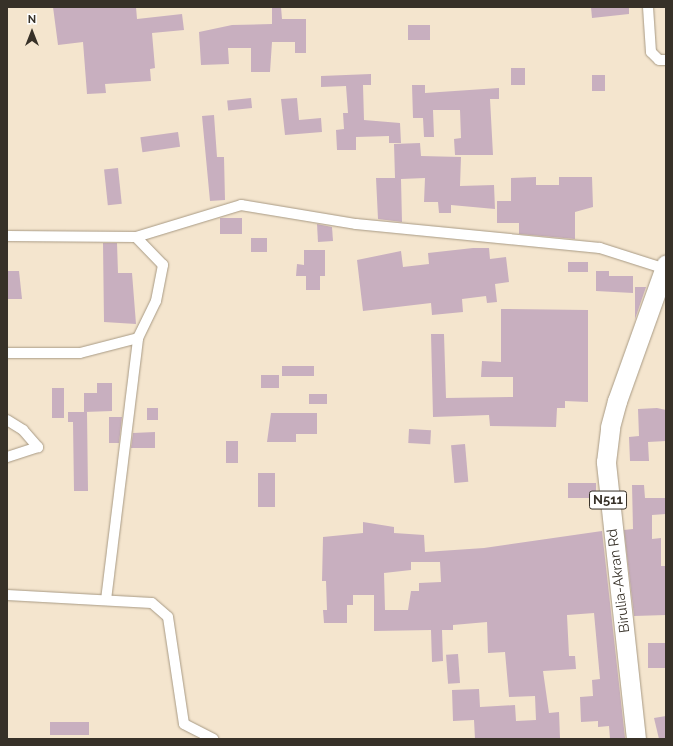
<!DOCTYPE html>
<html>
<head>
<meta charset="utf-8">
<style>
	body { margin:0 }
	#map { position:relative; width:673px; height:746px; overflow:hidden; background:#f4e5ce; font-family:Raleway,sans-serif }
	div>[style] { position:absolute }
	.building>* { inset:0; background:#c8afbf; transform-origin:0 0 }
	.roads { filter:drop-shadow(0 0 1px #a89a84) drop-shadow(0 0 1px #a89a84) }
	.street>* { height:10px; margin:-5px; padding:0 5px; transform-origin:5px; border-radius:5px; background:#fff }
	.highway>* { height:19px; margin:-9.5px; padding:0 9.5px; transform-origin:9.5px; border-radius:9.5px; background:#fff }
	span { translate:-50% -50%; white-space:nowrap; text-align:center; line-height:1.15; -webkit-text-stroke:3.5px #fff; paint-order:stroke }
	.shield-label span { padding:1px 3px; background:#fff; border:1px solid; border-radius:3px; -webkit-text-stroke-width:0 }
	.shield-label { font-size:13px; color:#373128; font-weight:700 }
	.street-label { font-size:14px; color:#373128 }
	.frame { position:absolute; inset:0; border:8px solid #373128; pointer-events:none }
	.north { position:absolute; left:12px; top:12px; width:40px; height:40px; -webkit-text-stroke:3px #fff; paint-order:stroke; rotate:0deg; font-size:11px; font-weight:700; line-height:16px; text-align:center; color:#373128 }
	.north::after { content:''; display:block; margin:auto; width:14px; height:18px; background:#373128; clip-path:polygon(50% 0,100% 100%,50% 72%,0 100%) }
</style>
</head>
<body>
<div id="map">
	<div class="building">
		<i style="clip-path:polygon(53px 7px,136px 7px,137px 19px,182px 14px,184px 30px,152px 33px,155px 68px,150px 69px,151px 81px,105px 84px,106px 93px,87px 94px,83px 42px,58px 45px)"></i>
		<i style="clip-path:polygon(272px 7px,281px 7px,282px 19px,306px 19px,306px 53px,295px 53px,295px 42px,272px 42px,270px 72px,251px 72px,251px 48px,228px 48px,229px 64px,201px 65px,199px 32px,232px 25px,272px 24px)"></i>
		<i style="clip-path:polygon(591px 7px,629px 7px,629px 14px,592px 18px)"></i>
		<i style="left:408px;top:25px;width:22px;height:15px"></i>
		<i style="left:511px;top:68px;width:14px;height:17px"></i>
		<i style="clip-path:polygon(371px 74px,371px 85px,363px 85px,364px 120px,400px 123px,401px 143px,389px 143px,389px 136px,356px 137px,356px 150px,337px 150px,336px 130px,344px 129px,343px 113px,348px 113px,346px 86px,321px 87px,321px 76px)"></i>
		<i style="left:592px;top:75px;width:13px;height:16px"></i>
		<i style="clip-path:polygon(412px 85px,425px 85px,425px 93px,499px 88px,499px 99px,490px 99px,493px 155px,455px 155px,454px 139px,461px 138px,460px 110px,433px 110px,434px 137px,424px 137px,423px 118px,413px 118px)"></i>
		<i style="left:251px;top:98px;width:10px;height:24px;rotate:84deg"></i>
		<i style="clip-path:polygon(297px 98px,299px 120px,321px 118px,322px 132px,285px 135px,281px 99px)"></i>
		<i style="clip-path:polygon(214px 115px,217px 157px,224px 157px,225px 200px,210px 201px,202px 116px)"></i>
		<i style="left:178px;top:132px;width:15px;height:38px;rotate:82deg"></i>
		<i style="clip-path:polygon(420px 143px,421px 156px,461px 157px,460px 186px,494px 185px,495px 209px,451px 205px,451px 213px,439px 213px,438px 202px,424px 202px,425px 178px,401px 179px,402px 222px,378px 219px,376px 178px,395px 178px,394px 144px)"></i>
		<i style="left:118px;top:168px;width:36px;height:14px;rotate:84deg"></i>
		<i style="clip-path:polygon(536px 177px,536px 185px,559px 185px,559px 177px,592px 177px,593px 207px,575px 212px,575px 239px,519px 234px,519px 223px,497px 223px,497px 201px,511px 201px,511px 178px)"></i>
		<i style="left:220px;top:218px;width:22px;height:16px"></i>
		<i style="clip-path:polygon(317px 224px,332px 227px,333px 241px,318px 242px)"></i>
		<i style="left:251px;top:238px;width:16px;height:14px"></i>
		<i style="clip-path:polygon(103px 243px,117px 243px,118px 273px,132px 273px,136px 324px,104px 322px)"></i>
		<i style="clip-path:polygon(473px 248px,489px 248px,490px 259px,506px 257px,509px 282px,495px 284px,497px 302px,487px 303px,486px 296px,462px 299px,463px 312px,432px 315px,431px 303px,363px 311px,357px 260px,401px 251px,403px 267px,429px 264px,428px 253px)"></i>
		<i style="clip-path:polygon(304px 250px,325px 250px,325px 276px,320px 276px,320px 290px,306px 290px,306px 276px,296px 276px,297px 264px,304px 265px)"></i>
		<i style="left:568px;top:262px;width:20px;height:10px"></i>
		<i style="clip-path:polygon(7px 271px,19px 271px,22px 299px,7px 299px)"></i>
		<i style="clip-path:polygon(596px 271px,609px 271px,609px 276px,633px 276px,633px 293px,596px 291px)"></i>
		<i style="clip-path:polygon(635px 287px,646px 287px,635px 319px)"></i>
		<i style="clip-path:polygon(501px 309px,588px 310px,588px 402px,565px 401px,565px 408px,557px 408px,556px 427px,490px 426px,489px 415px,433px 417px,431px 334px,444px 334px,446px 398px,513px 397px,513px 377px,481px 377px,482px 361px,501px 362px)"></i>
		<i style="left:282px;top:366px;width:32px;height:10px"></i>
		<i style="left:261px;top:375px;width:18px;height:13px"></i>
		<i style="clip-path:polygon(97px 383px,112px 383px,112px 411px,84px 412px,84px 393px,97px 393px)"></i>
		<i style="left:52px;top:388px;width:12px;height:30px"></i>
		<i style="left:309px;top:394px;width:18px;height:10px"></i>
		<i style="left:147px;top:408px;width:11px;height:12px"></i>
		<i style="clip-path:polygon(657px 408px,666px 410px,666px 441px,648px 442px,649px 461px,630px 461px,629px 437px,639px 436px,638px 409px)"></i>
		<i style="clip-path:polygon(68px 412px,87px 412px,88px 491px,74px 491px,73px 422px,68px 422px)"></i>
		<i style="clip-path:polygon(271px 413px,317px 413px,317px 434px,296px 434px,296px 442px,267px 442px)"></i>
		<i style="clip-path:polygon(109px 417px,122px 417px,119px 443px,109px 443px)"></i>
		<i style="left:409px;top:429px;width:22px;height:14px;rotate:3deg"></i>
		<i style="clip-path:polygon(155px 432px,155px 448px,131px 448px,133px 433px)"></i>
		<i style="left:226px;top:441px;width:12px;height:22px"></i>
		<i style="left:465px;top:444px;width:38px;height:14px;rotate:85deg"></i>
		<i style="left:258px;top:473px;width:17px;height:34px"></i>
		<i style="left:568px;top:483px;width:28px;height:15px"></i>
		<i style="clip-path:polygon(632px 485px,644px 485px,645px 498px,666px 498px,666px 514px,652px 515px,652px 539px,661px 538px,661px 566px,666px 566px,666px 615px,634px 616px,624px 530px,633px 529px)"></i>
		<i style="clip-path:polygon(evenodd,363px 522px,394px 527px,394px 533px,424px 535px,425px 552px,484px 548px,602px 531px,625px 738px,610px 739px,609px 726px,598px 727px,598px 721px,581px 722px,580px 697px,593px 696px,592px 680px,600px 679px,594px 613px,567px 615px,569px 656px,575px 656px,576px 669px,543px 671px,549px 713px,559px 712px,560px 738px,548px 739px,475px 739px,474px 720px,453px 721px,452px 690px,479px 689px,480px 707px,515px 705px,516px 721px,536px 720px,535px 696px,509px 697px,505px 652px,488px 653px,487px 622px,453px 625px,453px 630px,442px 630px,443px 661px,432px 662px,431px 630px,374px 631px,374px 595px,353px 595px,353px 605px,347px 605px,347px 623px,324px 623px,323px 610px,327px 610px,326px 581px,322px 581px,323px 537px,363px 533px,363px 522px,411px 562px,440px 562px,441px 582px,419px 583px,419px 591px,411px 591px,408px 610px,385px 610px,384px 573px,411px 570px,411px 562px)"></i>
		<i style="left:666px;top:643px;width:25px;height:18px;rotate:90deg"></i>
		<i style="left:458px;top:654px;width:29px;height:12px;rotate:86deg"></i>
		<i style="clip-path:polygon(666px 716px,666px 739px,659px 739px,654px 718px)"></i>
		<i style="left:89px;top:722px;width:13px;height:39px;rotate:90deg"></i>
	</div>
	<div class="roads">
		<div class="street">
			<i style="left:648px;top:7px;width:45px;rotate:86.2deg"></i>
			<i style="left:651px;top:52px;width:11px;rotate:45deg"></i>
			<i style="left:659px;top:60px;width:7px"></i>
			<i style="left:7px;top:236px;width:129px;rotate:0.4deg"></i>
			<i style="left:136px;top:237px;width:110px;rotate:-16.9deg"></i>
			<i style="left:241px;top:205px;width:117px;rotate:9.4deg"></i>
			<i style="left:356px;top:224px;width:245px;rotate:5.6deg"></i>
			<i style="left:600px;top:248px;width:69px;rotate:17.7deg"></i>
			<i style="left:7px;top:353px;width:73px"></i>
			<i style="left:80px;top:353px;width:60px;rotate:-14.5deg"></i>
			<i style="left:138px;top:338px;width:41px;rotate:-64.1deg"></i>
			<i style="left:156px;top:301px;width:37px;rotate:-79deg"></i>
			<i style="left:163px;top:265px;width:39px;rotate:-134deg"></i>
			<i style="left:7px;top:420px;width:19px;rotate:32deg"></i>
			<i style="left:23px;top:430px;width:23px;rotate:49deg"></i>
			<i style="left:38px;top:447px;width:33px;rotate:162deg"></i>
			<i style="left:7px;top:595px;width:145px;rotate:3.2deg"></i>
			<i style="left:152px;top:603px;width:21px;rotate:41deg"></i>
			<i style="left:168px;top:617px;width:108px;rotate:81.5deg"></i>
			<i style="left:184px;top:724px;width:33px;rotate:27deg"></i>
			<i style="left:106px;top:600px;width:264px;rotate:-83deg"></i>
		</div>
		<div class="highway">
			<i style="left:636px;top:739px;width:279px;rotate:-96.2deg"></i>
			<i style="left:606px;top:462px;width:35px;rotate:-83deg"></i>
			<i style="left:610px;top:427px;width:27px;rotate:-75deg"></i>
			<i style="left:617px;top:401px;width:145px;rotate:-70.3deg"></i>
		</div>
	</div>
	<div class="shield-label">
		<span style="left:608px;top:500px">N511</span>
	</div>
	<div class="street-label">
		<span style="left:618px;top:581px;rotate:-97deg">Birulia-Akran Rd</span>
	</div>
	<div class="frame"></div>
	<div class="north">N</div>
</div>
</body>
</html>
